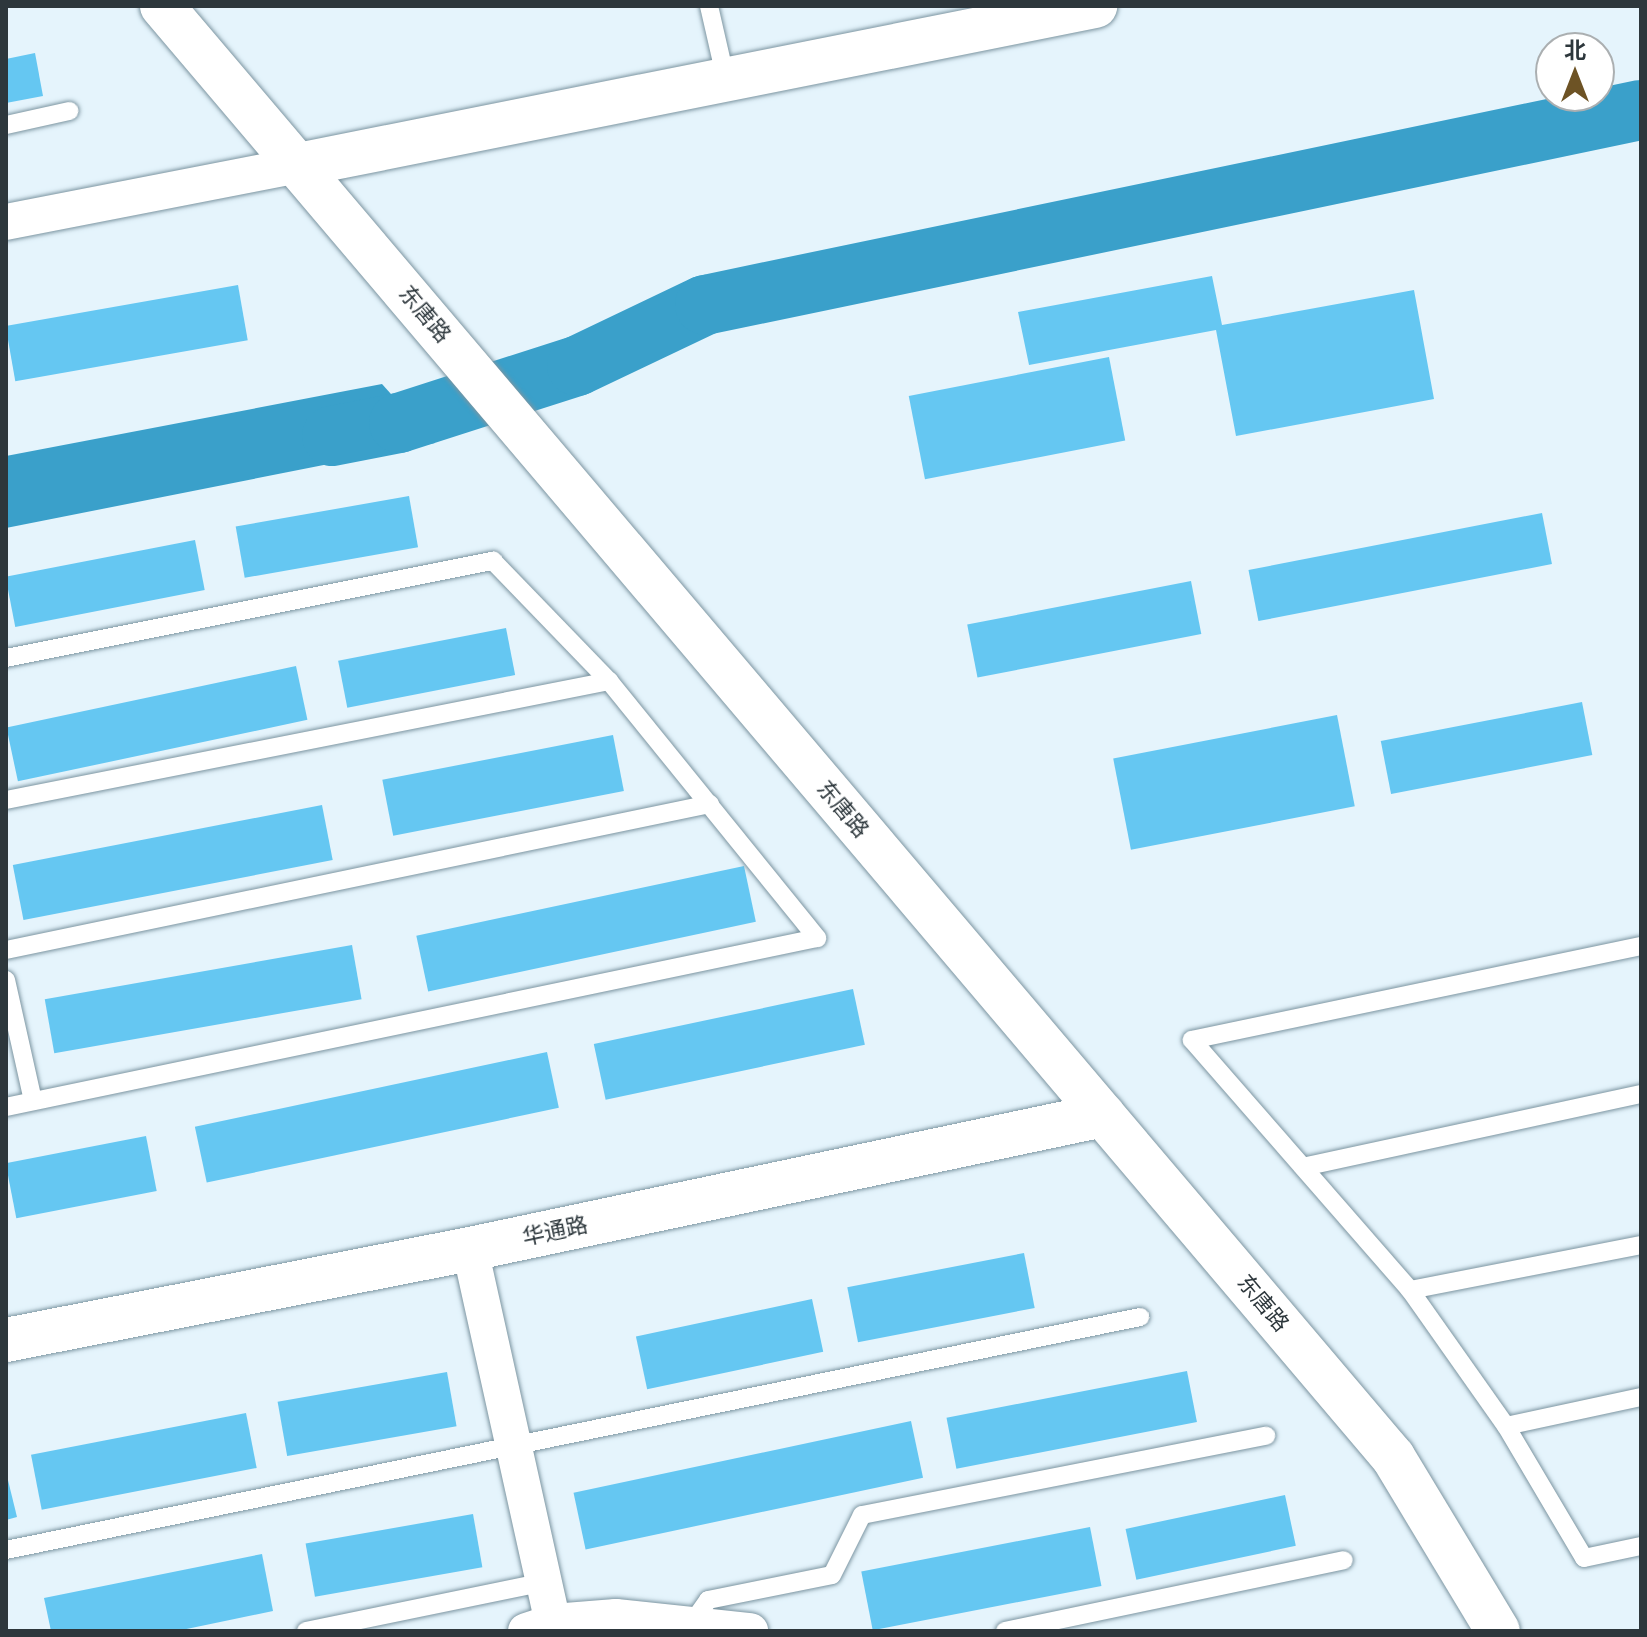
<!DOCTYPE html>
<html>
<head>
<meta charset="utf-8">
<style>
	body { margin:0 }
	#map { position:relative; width:1647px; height:1637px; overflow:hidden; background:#e5f4fc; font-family:"Public Sans","Noto Sans SC",sans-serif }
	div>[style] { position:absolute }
	.water>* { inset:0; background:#3aa0ca }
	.river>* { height:60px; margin:-30px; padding:0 30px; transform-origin:30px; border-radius:30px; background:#3aa0ca }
	.building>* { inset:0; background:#65c7f2; transform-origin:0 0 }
	.roads { filter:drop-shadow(0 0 2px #7c95a1) drop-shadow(0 0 2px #7c95a1) }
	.service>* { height:18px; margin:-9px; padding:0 9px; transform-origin:9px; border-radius:9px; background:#fff }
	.minor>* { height:36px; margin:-18px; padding:0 18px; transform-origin:18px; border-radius:18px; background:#fff }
	.tertiary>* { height:44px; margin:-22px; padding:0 22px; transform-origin:22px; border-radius:22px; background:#fff }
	span { translate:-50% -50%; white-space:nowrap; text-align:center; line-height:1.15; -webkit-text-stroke:7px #fff; paint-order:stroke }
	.street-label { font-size:22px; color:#2d373c }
	.frame { position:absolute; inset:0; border:8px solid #2d373c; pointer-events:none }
	.north { position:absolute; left:1535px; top:32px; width:80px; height:80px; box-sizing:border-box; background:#fff; border:2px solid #abafb1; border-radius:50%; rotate:0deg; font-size:22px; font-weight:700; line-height:32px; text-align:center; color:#2d373c }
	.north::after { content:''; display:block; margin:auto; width:28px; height:36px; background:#6d5325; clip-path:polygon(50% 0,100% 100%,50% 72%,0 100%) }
</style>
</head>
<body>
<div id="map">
	<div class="water">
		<i style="clip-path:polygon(382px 384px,435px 443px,6px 528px,6px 456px)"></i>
	</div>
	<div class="river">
		<i style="left:332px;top:436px;width:68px;rotate:-11deg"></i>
		<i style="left:399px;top:423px;width:187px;rotate:-17.8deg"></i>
		<i style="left:577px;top:366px;width:142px;rotate:-25.5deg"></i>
		<i style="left:705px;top:305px;width:956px;rotate:-11.77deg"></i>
	</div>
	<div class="building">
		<i style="clip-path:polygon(35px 53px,43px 96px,6px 103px,6px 59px)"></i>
		<i style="clip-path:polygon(1212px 276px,1222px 325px,1414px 290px,1434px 399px,1236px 436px,1216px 330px,1029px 365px,1018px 312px)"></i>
		<i style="left:238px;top:285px;width:56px;height:236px;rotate:80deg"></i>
		<i style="left:1109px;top:357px;width:85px;height:204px;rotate:79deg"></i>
		<i style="left:409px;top:496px;width:52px;height:176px;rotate:80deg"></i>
		<i style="left:1542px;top:513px;width:52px;height:299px;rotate:79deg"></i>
		<i style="left:195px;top:540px;width:51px;height:193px;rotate:79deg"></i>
		<i style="left:1191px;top:581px;width:54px;height:228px;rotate:79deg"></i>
		<i style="left:506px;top:628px;width:48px;height:171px;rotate:79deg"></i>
		<i style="left:296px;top:666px;width:55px;height:296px;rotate:78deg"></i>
		<i style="left:1582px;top:702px;width:54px;height:205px;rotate:79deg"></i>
		<i style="left:1337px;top:715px;width:93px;height:228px;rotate:79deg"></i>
		<i style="left:613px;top:735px;width:57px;height:235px;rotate:79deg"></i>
		<i style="left:322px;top:805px;width:56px;height:315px;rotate:79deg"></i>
		<i style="left:744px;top:866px;width:57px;height:335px;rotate:78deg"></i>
		<i style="left:352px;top:945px;width:55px;height:312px;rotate:80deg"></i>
		<i style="left:853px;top:989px;width:57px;height:265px;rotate:78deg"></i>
		<i style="left:547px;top:1052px;width:57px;height:360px;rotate:78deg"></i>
		<i style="left:146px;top:1136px;width:56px;height:143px;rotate:79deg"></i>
		<i style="left:1024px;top:1253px;width:56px;height:180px;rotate:79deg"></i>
		<i style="left:812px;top:1299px;width:54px;height:180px;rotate:78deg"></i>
		<i style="left:1187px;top:1371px;width:52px;height:245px;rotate:79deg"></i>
		<i style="left:447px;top:1372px;width:55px;height:172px;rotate:80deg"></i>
		<i style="left:246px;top:1413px;width:56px;height:219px;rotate:79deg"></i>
		<i style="left:911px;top:1421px;width:58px;height:345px;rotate:78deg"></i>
		<i style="clip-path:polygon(6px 1472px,17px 1517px,6px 1520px)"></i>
		<i style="left:1285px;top:1495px;width:52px;height:163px;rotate:78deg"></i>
		<i style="left:473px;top:1514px;width:54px;height:170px;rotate:80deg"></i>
		<i style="left:1090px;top:1527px;width:60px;height:233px;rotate:79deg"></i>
		<i style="clip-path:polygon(262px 1554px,273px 1611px,177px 1631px,51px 1631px,44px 1598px)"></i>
	</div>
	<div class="roads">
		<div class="service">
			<i style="left:709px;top:6px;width:76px;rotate:77.1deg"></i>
			<i style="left:6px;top:125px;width:65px;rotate:-12.5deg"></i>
			<i style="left:6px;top:658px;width:497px;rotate:-11.3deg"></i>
			<i style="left:493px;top:561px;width:167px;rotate:46deg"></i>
			<i style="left:609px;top:681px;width:331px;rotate:51deg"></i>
			<i style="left:817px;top:938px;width:828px;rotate:168.23deg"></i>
			<i style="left:6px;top:800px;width:615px;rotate:-11.16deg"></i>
			<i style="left:1641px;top:946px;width:459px;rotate:168.2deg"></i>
			<i style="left:1192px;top:1040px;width:332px;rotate:48.9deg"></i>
			<i style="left:1410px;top:1290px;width:166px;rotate:54.8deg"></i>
			<i style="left:1506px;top:1426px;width:153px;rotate:59.4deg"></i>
			<i style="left:1584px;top:1558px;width:58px;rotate:-11.9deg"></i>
			<i style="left:6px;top:950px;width:719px;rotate:-11.72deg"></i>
			<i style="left:6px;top:980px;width:124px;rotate:77.4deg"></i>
			<i style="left:1303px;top:1167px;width:346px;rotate:-12.2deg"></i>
			<i style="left:1410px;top:1290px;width:235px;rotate:-11deg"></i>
			<i style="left:1506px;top:1426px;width:138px;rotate:-12.1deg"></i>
			<i style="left:6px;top:1550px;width:1158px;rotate:-11.61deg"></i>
			<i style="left:692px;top:1623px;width:28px;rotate:-55deg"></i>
			<i style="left:708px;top:1600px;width:126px;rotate:-11.4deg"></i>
			<i style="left:832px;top:1575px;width:67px;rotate:-63.4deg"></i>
			<i style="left:862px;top:1515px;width:412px;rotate:-11.1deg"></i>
			<i style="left:306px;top:1631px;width:243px;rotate:-11.6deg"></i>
			<i style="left:1005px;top:1631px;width:346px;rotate:-11.8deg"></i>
		</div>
		<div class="minor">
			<i style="left:6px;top:222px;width:298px;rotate:-11deg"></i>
			<i style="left:470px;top:1249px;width:382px;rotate:77.5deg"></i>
			<i style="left:526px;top:1631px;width:28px;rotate:-18deg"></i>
			<i style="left:553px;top:1622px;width:63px;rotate:-4.5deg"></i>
			<i style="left:616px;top:1617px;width:135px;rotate:6deg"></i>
		</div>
		<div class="tertiary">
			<i style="left:162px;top:6px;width:1903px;rotate:49.69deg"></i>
			<i style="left:1393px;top:1457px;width:203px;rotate:58.9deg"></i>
			<i style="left:298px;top:165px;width:813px;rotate:-11.28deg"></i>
			<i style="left:6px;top:1340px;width:473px;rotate:-11.1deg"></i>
			<i style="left:470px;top:1249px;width:647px;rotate:-11.95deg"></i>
		</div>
	</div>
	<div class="street-label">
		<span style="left:425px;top:314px;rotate:50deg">东唐路</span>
		<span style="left:843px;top:809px;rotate:50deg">东唐路</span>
		<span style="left:555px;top:1231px;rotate:-12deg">华通路</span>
		<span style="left:1263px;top:1303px;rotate:50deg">东唐路</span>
	</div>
	<div class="frame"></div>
	<div class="north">北</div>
</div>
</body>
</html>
